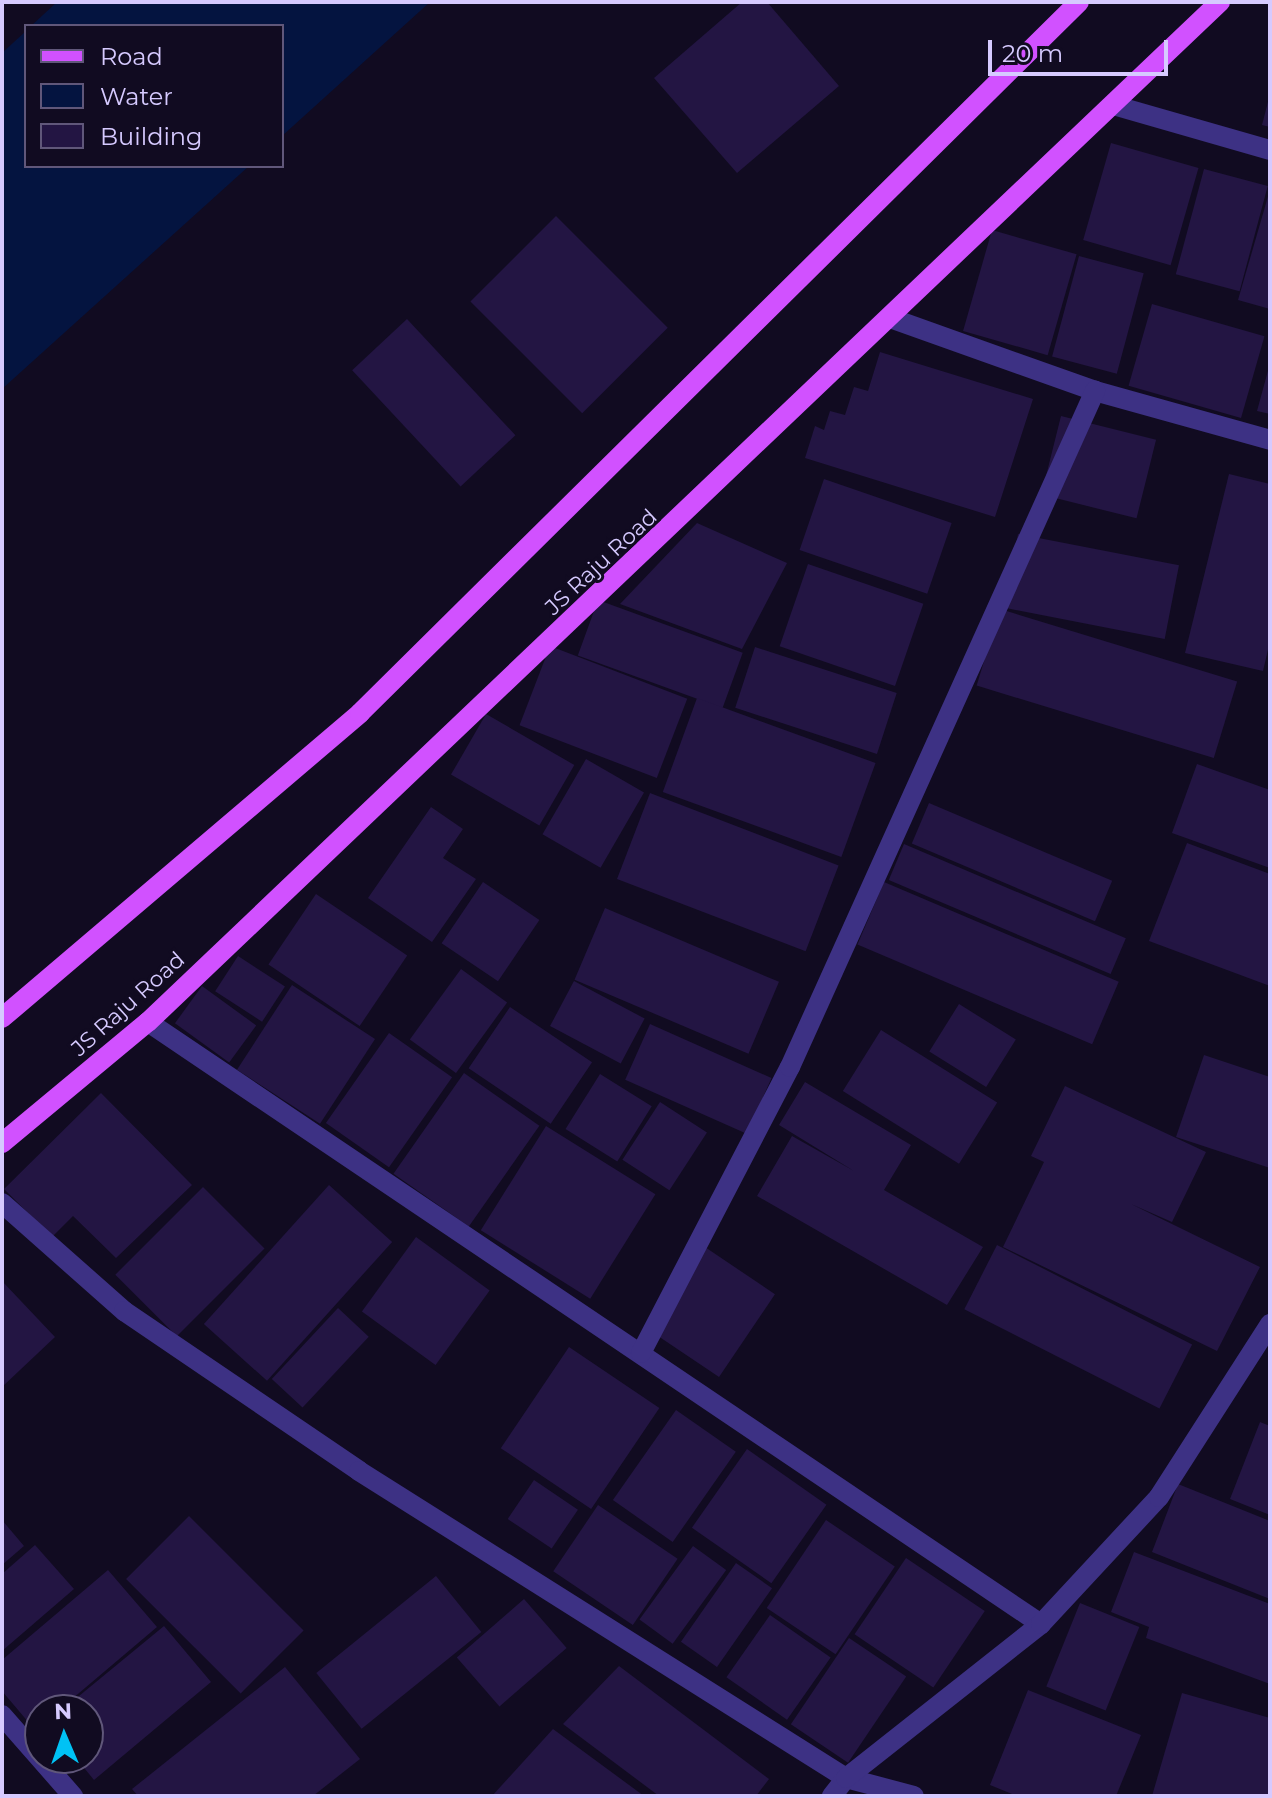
<!DOCTYPE html>
<html>
<head>
<meta charset="utf-8">
<style>
	body { margin:0 }
	#map { position:relative; width:1272px; height:1798px; overflow:hidden; background:#110b21; font-family:Montserrat,sans-serif }
	div>[style] { position:absolute }
	.water>* { inset:0; background:#041440 }
	.building>* { inset:0; background:#231543; transform-origin:0 0 }
	.minor>* { height:20px; margin:-10px; padding:0 10px; transform-origin:10px; border-radius:10px; background:#3d3184 }
	.major>* { height:20px; margin:-10px; padding:0 10px; transform-origin:10px; border-radius:10px; background:#d151ff }
	span { translate:-50% -50%; white-space:nowrap; text-align:center; line-height:1.15; -webkit-text-stroke:6px #110b21; paint-order:stroke }
	.street-label { font-size:22px; color:#d6caff }
	.frame { position:absolute; inset:0; border:4px solid #d6caff; pointer-events:none }
	.legend { position:absolute; left:24px; top:24px; width:260px; height:144px; box-sizing:border-box; background:#110b21; border:2px solid #60577a; margin:0; padding:10px 14px; list-style:none; font-size:24px; color:#d6caff }
	.legend li { display:flex; align-items:center; gap:16px; height:40px }
	.legend b { width:40px; border:2px solid #60577a }
	.north { position:absolute; left:24px; top:1694px; width:80px; height:80px; box-sizing:border-box; background:#110b21; border:2px solid #60577a; border-radius:50%; rotate:358deg; font-size:22px; font-weight:700; line-height:32px; text-align:center; color:#d6caff }
	.north::after { content:''; display:block; margin:auto; width:28px; height:36px; background:#00c2f5; clip-path:polygon(50% 0,100% 100%,50% 72%,0 100%) }
	.scale { position:absolute; left:988px; top:40px; width:180px; height:36px; box-sizing:border-box; border:4px solid #d6caff; border-top:0; padding-left:10px; font-size:24px; line-height:28px; white-space:nowrap; color:#d6caff; -webkit-text-stroke:6px #110b21; paint-order:stroke }
</style>
</head>
<body>
<div id="map">
	<div class="water">
		<i style="clip-path:polygon(57px 2px,430px 2px,282px 136px,282px 26px,31px 26px)"></i>
		<i style="clip-path:polygon(26px 31px,26px 166px,249px 166px,2px 389px,2px 53px)"></i>
	</div>
	<div class="building">
		<i style="clip-path:polygon(742px 2px,767px 2px,839px 86px,737px 173px,654px 78px)"></i>
		<i style="clip-path:polygon(1269px 98px,1270px 98px,1270px 127px,1262px 125px)"></i>
		<i style="left:1111px;top:143px;width:91px;height:101px;rotate:16deg"></i>
		<i style="left:1204px;top:169px;width:66px;height:109px;rotate:15deg"></i>
		<i style="clip-path:polygon(1269px 193px,1270px 193px,1270px 309px,1238px 300px)"></i>
		<i style="left:556px;top:216px;width:158px;height:121px;rotate:45deg"></i>
		<i style="left:992px;top:230px;width:88px;height:105px;rotate:16deg"></i>
		<i style="left:1079px;top:256px;width:67px;height:104px;rotate:15deg"></i>
		<i style="left:1152px;top:304px;width:117px;height:85px;rotate:16deg"></i>
		<i style="left:407px;top:319px;width:159px;height:75px;rotate:47deg"></i>
		<i style="clip-path:polygon(880px 352px,1033px 399px,995px 517px,805px 458px,815px 426px,824px 430px,830px 411px,845px 415px,854px 387px,868px 391px)"></i>
		<i style="clip-path:polygon(1269px 367px,1270px 368px,1270px 414px,1257px 411px)"></i>
		<i style="left:1061px;top:416px;width:98px;height:81px;rotate:14deg"></i>
		<i style="clip-path:polygon(1229px 474px,1270px 484px,1270px 641px,1263px 671px,1185px 653px)"></i>
		<i style="left:824px;top:479px;width:135px;height:75px;rotate:19deg"></i>
		<i style="clip-path:polygon(697px 523px,787px 563px,742px 649px,620px 604px)"></i>
		<i style="left:1018px;top:534px;width:164px;height:75px;rotate:11deg"></i>
		<i style="left:808px;top:564px;width:122px;height:87px;rotate:19deg"></i>
		<i style="left:598px;top:600px;width:154px;height:59px;rotate:20deg"></i>
		<i style="left:1000px;top:609px;width:248px;height:80px;rotate:17deg"></i>
		<i style="left:550px;top:646px;width:147px;height:85px;rotate:21deg"></i>
		<i style="left:755px;top:647px;width:149px;height:64px;rotate:18deg"></i>
		<i style="left:697px;top:698px;width:190px;height:100px;rotate:20deg"></i>
		<i style="left:486px;top:714px;width:102px;height:70px;rotate:30deg"></i>
		<i style="left:586px;top:759px;width:67px;height:87px;rotate:30deg"></i>
		<i style="clip-path:polygon(1197px 764px,1270px 790px,1270px 868px,1172px 833px)"></i>
		<i style="left:650px;top:793px;width:202px;height:92px;rotate:21deg"></i>
		<i style="left:929px;top:803px;width:199px;height:44px;rotate:23deg"></i>
		<i style="clip-path:polygon(431px 807px,463px 829px,443px 858px,476px 879px,432px 942px,368px 898px)"></i>
		<i style="clip-path:polygon(1187px 843px,1270px 874px,1270px 986px,1149px 941px)"></i>
		<i style="left:904px;top:844px;width:241px;height:39px;rotate:23deg"></i>
		<i style="left:483px;top:882px;width:68px;height:74px;rotate:34deg"></i>
		<i style="left:884px;top:882px;width:255px;height:68px;rotate:23deg"></i>
		<i style="left:316px;top:894px;width:110px;height:85px;rotate:34deg"></i>
		<i style="left:605px;top:908px;width:189px;height:78px;rotate:23deg"></i>
		<i style="left:238px;top:956px;width:56px;height:42px;rotate:33deg"></i>
		<i style="left:461px;top:969px;width:57px;height:87px;rotate:36deg"></i>
		<i style="left:574px;top:981px;width:80px;height:51px;rotate:28deg"></i>
		<i style="left:292px;top:985px;width:99px;height:101px;rotate:33deg"></i>
		<i style="left:202px;top:986px;width:67px;height:46px;rotate:36deg"></i>
		<i style="left:959px;top:1004px;width:67px;height:56px;rotate:32deg"></i>
		<i style="left:510px;top:1007px;width:99px;height:74px;rotate:34deg"></i>
		<i style="left:650px;top:1024px;width:133px;height:61px;rotate:24deg"></i>
		<i style="left:881px;top:1030px;width:137px;height:72px;rotate:32deg"></i>
		<i style="left:389px;top:1033px;width:77px;height:110px;rotate:35deg"></i>
		<i style="clip-path:polygon(1204px 1055px,1270px 1077px,1270px 1168px,1176px 1137px)"></i>
		<i style="left:464px;top:1073px;width:92px;height:123px;rotate:35deg"></i>
		<i style="left:600px;top:1074px;width:61px;height:65px;rotate:32deg"></i>
		<i style="clip-path:polygon(805px 1082px,911px 1145px,884px 1190px,983px 1247px,947px 1305px,757px 1196px,792px 1136px,854px 1171px,779px 1125px)"></i>
		<i style="clip-path:polygon(1065px 1086px,1206px 1152px,1172px 1222px,1131px 1204px,1260px 1267px,1217px 1351px,1003px 1247px,1044px 1162px,1031px 1156px)"></i>
		<i style="clip-path:polygon(101px 1093px,192px 1185px,116px 1258px,73px 1216px,52px 1237px,4px 1189px)"></i>
		<i style="left:660px;top:1102px;width:56px;height:69px;rotate:33deg"></i>
		<i style="left:546px;top:1126px;width:129px;height:123px;rotate:32deg"></i>
		<i style="left:329px;top:1185px;width:85px;height:187px;rotate:42deg"></i>
		<i style="left:203px;top:1187px;width:87px;height:124px;rotate:45deg"></i>
		<i style="left:416px;top:1237px;width:91px;height:92px;rotate:36deg"></i>
		<i style="left:702px;top:1245px;width:88px;height:100px;rotate:34deg"></i>
		<i style="left:997px;top:1245px;width:219px;height:72px;rotate:27deg"></i>
		<i style="clip-path:polygon(2px 1281px,55px 1337px,2px 1387px)"></i>
		<i style="left:338px;top:1308px;width:42px;height:97px;rotate:43deg"></i>
		<i style="left:569px;top:1347px;width:109px;height:122px;rotate:34deg"></i>
		<i style="left:676px;top:1410px;width:73px;height:110px;rotate:35deg"></i>
		<i style="clip-path:polygon(1260px 1422px,1270px 1426px,1270px 1515px,1230px 1499px)"></i>
		<i style="left:747px;top:1449px;width:97px;height:96px;rotate:35deg"></i>
		<i style="left:534px;top:1480px;width:53px;height:47px;rotate:34deg"></i>
		<i style="clip-path:polygon(1178px 1484px,1270px 1521px,1270px 1599px,1152px 1552px)"></i>
		<i style="left:598px;top:1505px;width:96px;height:80px;rotate:34deg"></i>
		<i style="left:189px;top:1516px;width:162px;height:89px;rotate:45deg"></i>
		<i style="clip-path:polygon(2px 1520px,24px 1546px,2px 1565px)"></i>
		<i style="left:826px;top:1520px;width:83px;height:106px;rotate:34deg"></i>
		<i style="clip-path:polygon(35px 1545px,74px 1589px,2px 1651px,2px 1574px)"></i>
		<i style="left:693px;top:1546px;width:41px;height:91px;rotate:36deg"></i>
		<i style="clip-path:polygon(1134px 1552px,1270px 1604px,1270px 1684px,1146px 1638px,1149px 1627px,1111px 1612px)"></i>
		<i style="left:906px;top:1558px;width:95px;height:92px;rotate:34deg"></i>
		<i style="left:736px;top:1563px;width:44px;height:96px;rotate:35deg"></i>
		<i style="clip-path:polygon(108px 1570px,157px 1627px,59px 1710px,40px 1710px,35px 1730px,2px 1691px,2px 1660px)"></i>
		<i style="left:436px;top:1576px;width:72px;height:154px;rotate:51deg"></i>
		<i style="left:524px;top:1599px;width:65px;height:89px;rotate:49deg"></i>
		<i style="left:1080px;top:1603px;width:64px;height:90px;rotate:22deg"></i>
		<i style="left:770px;top:1615px;width:74px;height:76px;rotate:35deg"></i>
		<i style="clip-path:polygon(164px 1626px,211px 1682px,94px 1780px,76px 1758px,88px 1758px,88px 1710px,62px 1710px)"></i>
		<i style="left:849px;top:1638px;width:69px;height:104px;rotate:34deg"></i>
		<i style="clip-path:polygon(619px 1666px,769px 1779px,756px 1796px,659px 1796px,563px 1724px)"></i>
		<i style="clip-path:polygon(285px 1667px,360px 1759px,313px 1796px,138px 1796px,132px 1789px)"></i>
		<i style="clip-path:polygon(1028px 1690px,1141px 1735px,1116px 1796px,1017px 1796px,990px 1785px)"></i>
		<i style="clip-path:polygon(1182px 1693px,1270px 1718px,1270px 1796px,1152px 1796px)"></i>
		<i style="clip-path:polygon(553px 1729px,644px 1796px,492px 1796px)"></i>
	</div>
	<div class="minor">
		<i style="left:1113px;top:105px;width:163px;rotate:16deg"></i>
		<i style="left:893px;top:319px;width:214px;rotate:19.6deg"></i>
		<i style="left:1095px;top:391px;width:182px;rotate:15.6deg"></i>
		<i style="left:148px;top:1022px;width:1077px;rotate:33.99deg"></i>
		<i style="left:2px;top:1203px;width:163px;rotate:41.5deg"></i>
		<i style="left:124px;top:1311px;width:284px;rotate:34.2deg"></i>
		<i style="left:359px;top:1471px;width:576px;rotate:32.23deg"></i>
		<i style="left:846px;top:1778px;width:70px;rotate:14.8deg"></i>
		<i style="left:641px;top:1353px;width:322px;rotate:-62.5deg"></i>
		<i style="left:790px;top:1067px;width:742px;rotate:-65.72deg"></i>
		<i style="left:2px;top:1715px;width:108px;rotate:48.8deg"></i>
		<i style="left:832px;top:1796px;width:23px;rotate:-52deg"></i>
		<i style="left:846px;top:1778px;width:248px;rotate:-38.3deg"></i>
		<i style="left:1041px;top:1624px;width:173px;rotate:-47.1deg"></i>
		<i style="left:1159px;top:1497px;width:206px;rotate:-57.3deg"></i>
	</div>
	<div class="major">
		<i style="left:2px;top:1018px;width:470px;rotate:-40.4deg"></i>
		<i style="left:360px;top:713px;width:1011px;rotate:-44.68deg"></i>
		<i style="left:2px;top:1143px;width:190px;rotate:-39.7deg"></i>
		<i style="left:148px;top:1022px;width:1480px;rotate:-43.58deg"></i>
	</div>
	<div class="street-label">
		<span style="left:601px;top:562px;rotate:-43deg">JS Raju Road</span>
		<span style="left:128px;top:1004px;rotate:-42deg">JS Raju Road</span>
	</div>
	<div class="frame"></div>
	<ul class="legend">
	<li><b style="height:10px;background:#d151ff"></b>Road</li>
	<li><b style="height:22px;background:#041440"></b>Water</li>
	<li><b style="height:22px;background:#231543"></b>Building</li>
	</ul>
	<div class="north">N</div>
	<div class="scale">20 m</div>
</div>
</body>
</html>
